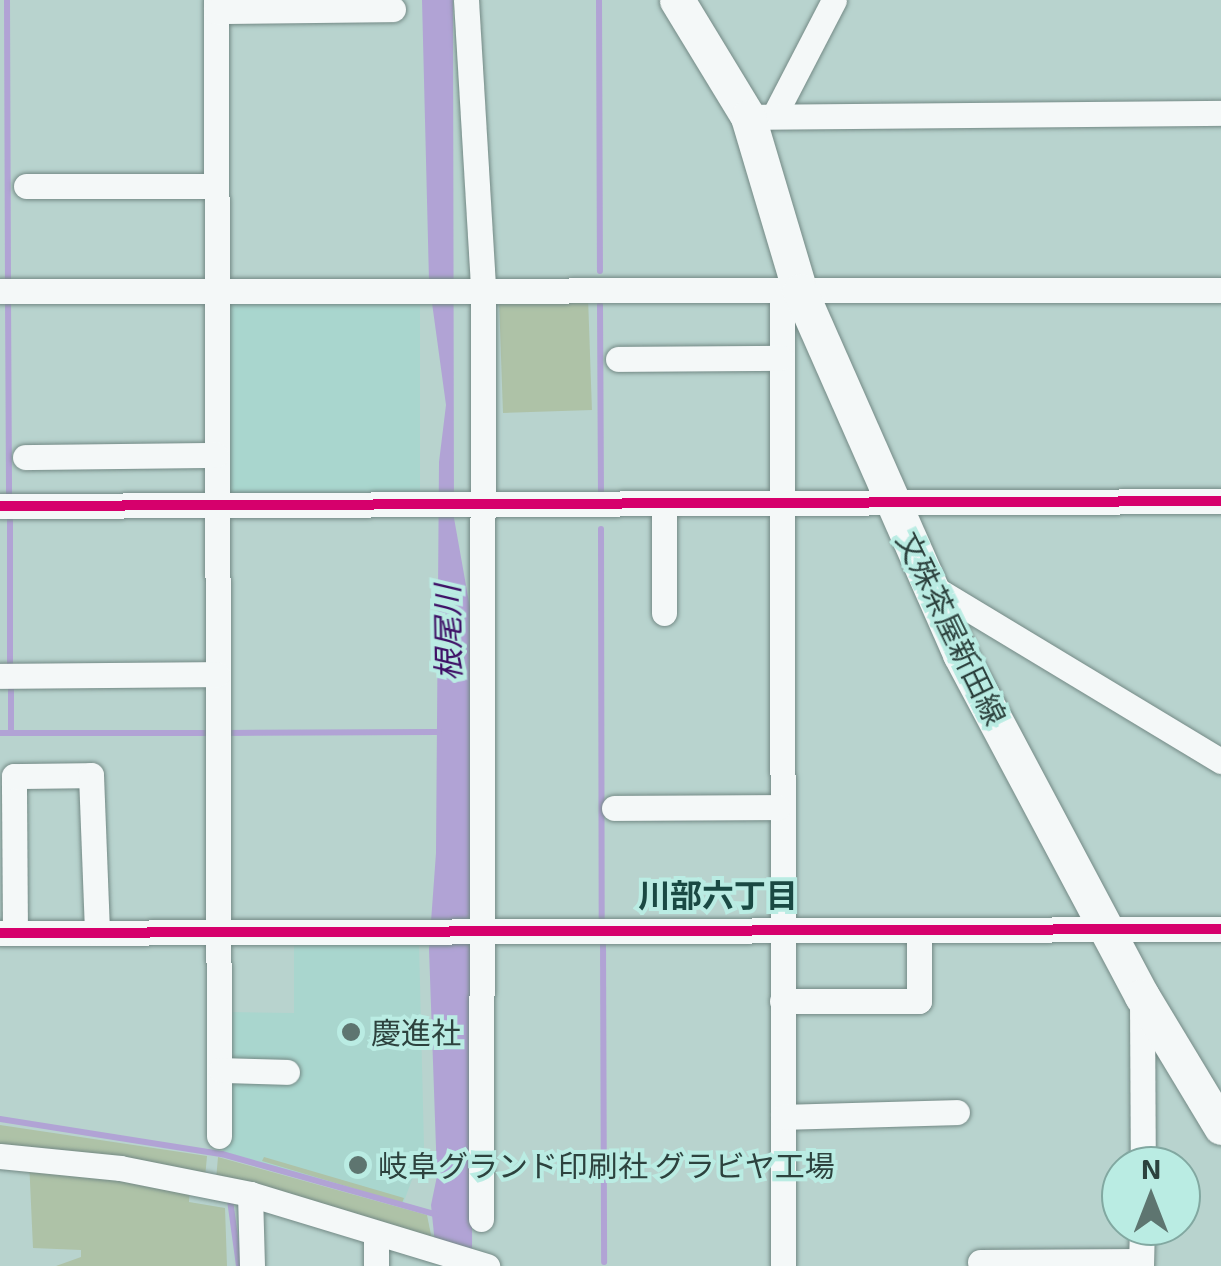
<!DOCTYPE html>
<html>
<head>
<meta charset="utf-8">
<style>
	body { margin:0 }
	#map { position:relative; width:1221px; height:1266px; overflow:hidden; background:#b8d3ce; font-family:"Exo 2","Noto Sans JP",sans-serif }
	div>[style] { position:absolute }
	.built>* { inset:0; background:#a9d6ce; transform-origin:0 0 }
	.green>* { inset:0; background:#aec2a7; transform-origin:0 0 }
	.water>* { inset:0; background:#b1a3d5 }
	.stream>* { height:6px; margin:-3px; padding:0 3px; transform-origin:3px; border-radius:3px; background:#b1a3d5 }
	.roads { filter:drop-shadow(0 0 2px #738985) drop-shadow(0 0 2px #738985) }
	.minor>* { height:25px; margin:-12.5px; padding:0 12.5px; transform-origin:12.5px; border-radius:12.5px; background:#f4f8f8 }
	.secondary>* { height:35px; margin:-17.5px; padding:0 17.5px; transform-origin:17.5px; border-radius:17.5px; background:#f4f8f8 }
	.cycleway>* { height:10px; margin:-5px; padding:0 5px; transform-origin:5px; border-radius:5px; background:#d6006c }
	.dots>* { width:28px; height:28px; translate:-50% -50%; box-sizing:border-box; border:5px solid #baece3; border-radius:50% }
	span { translate:-50% -50%; white-space:nowrap; text-align:center; line-height:1.15; -webkit-text-stroke:8px #baece3; paint-order:stroke }
	.street-label { font-size:30px; color:#2d423e }
	.poi-label { font-size:30px; color:#2d423e }
	.left { translate:0 -50%; text-align:left }
	.water-label { font-size:32px; color:#3e1066; font-style:italic }
	.neighbourhood-label { font-size:32px; color:#1a4943; font-weight:700 }
	.north { position:absolute; left:1101px; top:1146px; width:100px; height:100px; box-sizing:border-box; background:#baece3; border:2px solid #82a8a1; border-radius:50%; rotate:0deg; font-size:28px; font-weight:700; line-height:40px; text-align:center; color:#2d423e }
	.north::after { content:''; display:block; margin:auto; width:35px; height:45px; background:#5e7570; clip-path:polygon(50% 0,100% 100%,50% 72%,0 100%) }
</style>
</head>
<body>
<div id="map">
	<div class="built">
		<i style="left:420px;top:300px;width:199px;height:198px;rotate:90deg"></i>
		<i style="clip-path:polygon(294px 940px,419px 943px,424px 1147px,403px 1204px,223px 1153px,228px 1012px,294px 1013px)"></i>
	</div>
	<div class="green">
		<i style="left:588px;top:297px;width:113px;height:89px;rotate:88deg"></i>
		<i style="clip-path:polygon(0 1125px,207px 1156px,205px 1178px,0 1151px)"></i>
		<i style="clip-path:polygon(218px 1157px,427px 1215px,433px 1245px,216px 1180px)"></i>
		<i style="clip-path:polygon(264px 1157px,404px 1198px,402px 1203px,262px 1161px)"></i>
		<i style="clip-path:polygon(29px 1160px,190px 1183px,189px 1202px,225px 1208px,227px 1266px,56px 1266px,81px 1257px,81px 1250px,33px 1248px)"></i>
	</div>
	<div class="water">
		<i style="clip-path:polygon(422px 0,453px 0,454px 518px,475px 636px,472px 1254px,435px 1244px,431px 1205px,437px 1176px,429px 949px,436px 853px,439px 462px,446px 405px,429px 281px)"></i>
	</div>
	<div class="stream">
		<i style="left:7px;top:0;width:284px;rotate:89.8deg"></i>
		<i style="left:599px;top:0;width:271px;rotate:89.8deg"></i>
		<i style="left:8px;top:296px;width:203px;rotate:89.7deg"></i>
		<i style="left:600px;top:305px;width:190px;rotate:89.7deg"></i>
		<i style="left:10px;top:511px;width:158px;rotate:90deg"></i>
		<i style="left:601px;top:529px;width:397px;rotate:89.9deg"></i>
		<i style="left:11px;top:681px;width:52px;rotate:90deg"></i>
		<i style="left:0;top:733px;width:214px"></i>
		<i style="left:226px;top:733px;width:213px;rotate:-0.3deg"></i>
		<i style="left:603px;top:939px;width:323px;rotate:89.8deg"></i>
		<i style="left:0;top:1119px;width:225px;rotate:9deg"></i>
		<i style="left:222px;top:1154px;width:223px;rotate:15.8deg"></i>
		<i style="left:230px;top:1200px;width:67px;rotate:82.2deg"></i>
	</div>
	<div class="roads">
		<div class="minor">
			<i style="left:216px;top:0;width:1136px;rotate:89.85deg"></i>
			<i style="left:466px;top:0;width:289px;rotate:86.6deg"></i>
			<i style="left:483px;top:289px;width:930px;rotate:90.12deg"></i>
			<i style="left:216px;top:11px;width:177px;rotate:-0.6deg"></i>
			<i style="left:776px;top:112px;width:126px;rotate:-62.6deg"></i>
			<i style="left:748px;top:117px;width:473px;rotate:-0.5deg"></i>
			<i style="left:26px;top:186px;width:189px"></i>
			<i style="left:782px;top:290px;width:976px;rotate:89.94deg"></i>
			<i style="left:0;top:291px;width:1221px;rotate:-0.05deg"></i>
			<i style="left:618px;top:359px;width:163px;rotate:-0.4deg"></i>
			<i style="left:25px;top:457px;width:191px;rotate:-0.6deg"></i>
			<i style="left:0;top:506px;width:1221px;rotate:-0.23deg"></i>
			<i style="left:929px;top:585px;width:341px;rotate:31.1deg"></i>
			<i style="left:664px;top:613px;width:107px;rotate:-90deg"></i>
			<i style="left:0;top:676px;width:217px;rotate:-0.5deg"></i>
			<i style="left:614px;top:808px;width:164px;rotate:-0.3deg"></i>
			<i style="left:0;top:933px;width:1221px;rotate:-0.19deg"></i>
			<i style="left:15px;top:933px;width:157px;rotate:-90.4deg"></i>
			<i style="left:14px;top:776px;width:77px;rotate:-0.7deg"></i>
			<i style="left:91px;top:775px;width:158px;rotate:87.8deg"></i>
			<i style="left:782px;top:1001px;width:137px"></i>
			<i style="left:919px;top:1001px;width:68px;rotate:-90deg"></i>
			<i style="left:1142px;top:1001px;width:165px;rotate:89.7deg"></i>
			<i style="left:221px;top:1070px;width:66px;rotate:1.7deg"></i>
			<i style="left:783px;top:1117px;width:174px;rotate:-1.6deg"></i>
			<i style="left:0;top:1156px;width:121px;rotate:5.7deg"></i>
			<i style="left:120px;top:1168px;width:133px;rotate:11.3deg"></i>
			<i style="left:250px;top:1194px;width:248px;rotate:16.9deg"></i>
			<i style="left:250px;top:1194px;width:72px;rotate:88.4deg"></i>
			<i style="left:980px;top:1262px;width:161px;rotate:-0.4deg"></i>
			<i style="left:376px;top:1266px;width:31px;rotate:-90deg"></i>
			<i style="left:1141px;top:1266px;width:40px;rotate:-88.6deg"></i>
		</div>
		<div class="secondary">
			<i style="left:677px;top:0;width:137px;rotate:58.7deg"></i>
			<i style="left:748px;top:117px;width:182px;rotate:73.4deg"></i>
			<i style="left:800px;top:291px;width:397px;rotate:66.2deg"></i>
			<i style="left:960px;top:654px;width:387px;rotate:62deg"></i>
			<i style="left:1142px;top:996px;width:153px;rotate:58.9deg"></i>
		</div>
	</div>
	<div class="cycleway">
		<i style="left:0;top:506px;width:1221px;rotate:-0.23deg"></i>
		<i style="left:0;top:933px;width:1221px;rotate:-0.19deg"></i>
	</div>
	<div class="dots">
		<i style="left:351px;top:1032px;background:#5e7570"></i>
		<i style="left:358px;top:1165px;background:#5e7570"></i>
	</div>
	<div class="street-label">
		<span style="left:952px;top:628px;rotate:64deg">文殊茶屋新田線</span>
	</div>
	<div class="poi-label">
		<span class="left" style="left:371px;top:1032px">慶進社</span>
		<span class="left" style="left:378px;top:1165px">岐阜グランド印刷社 グラビヤ工場</span>
	</div>
	<div class="water-label">
		<span style="left:447px;top:633px;rotate:-91deg">根尾川</span>
	</div>
	<div class="neighbourhood-label">
		<span style="left:718px;top:894px">川部六丁目</span>
	</div>
	<div class="north">N</div>
</div>
</body>
</html>
